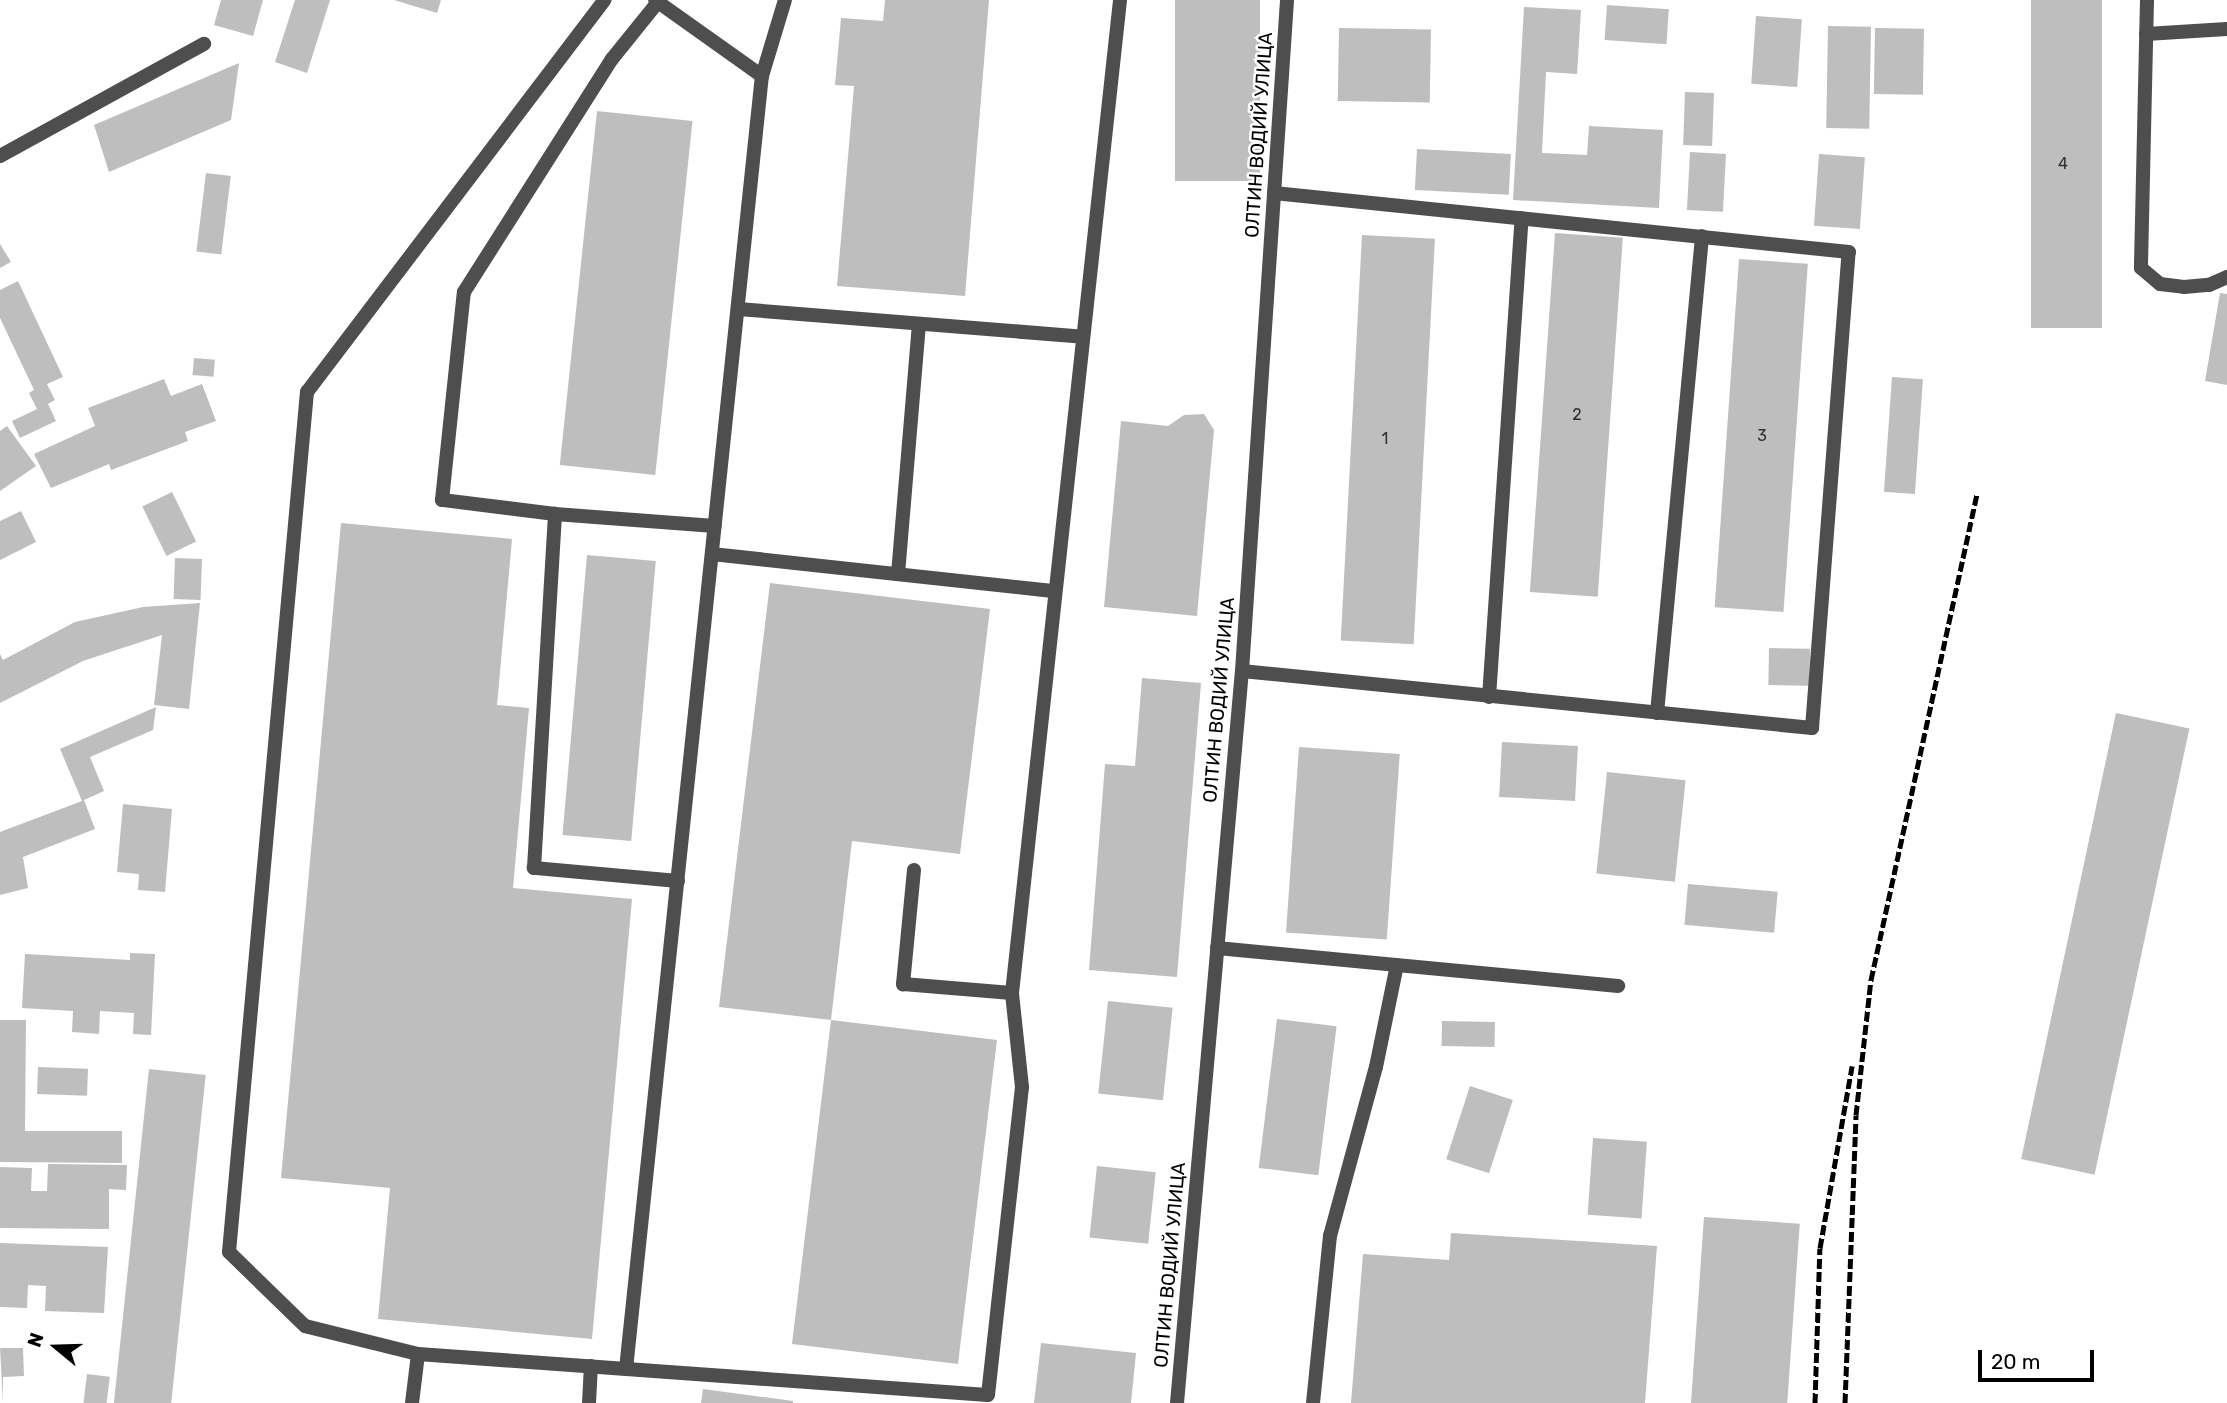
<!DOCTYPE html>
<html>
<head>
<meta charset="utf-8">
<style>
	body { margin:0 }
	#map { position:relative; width:2227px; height:1403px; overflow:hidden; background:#fff; font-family:Rubik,sans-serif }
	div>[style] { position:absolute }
	.building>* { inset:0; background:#bebebe; transform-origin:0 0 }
	.service>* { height:14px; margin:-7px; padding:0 7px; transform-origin:7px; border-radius:7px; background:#4e4e4e }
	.minor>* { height:14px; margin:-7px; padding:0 7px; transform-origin:7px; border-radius:7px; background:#4e4e4e }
	.rail>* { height:5px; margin-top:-2.5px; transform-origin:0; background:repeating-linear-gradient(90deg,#000 0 10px,transparent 0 13.5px) }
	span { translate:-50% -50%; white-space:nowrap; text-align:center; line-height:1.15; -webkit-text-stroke:5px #fff; paint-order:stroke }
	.number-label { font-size:16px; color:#303030 }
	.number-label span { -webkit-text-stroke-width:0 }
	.street-label { font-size:19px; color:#000 }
	.north { position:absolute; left:21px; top:1312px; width:70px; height:70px; -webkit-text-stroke:5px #fff; paint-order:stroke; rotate:289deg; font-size:19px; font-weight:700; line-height:28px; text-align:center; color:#000 }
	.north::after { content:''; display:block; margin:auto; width:24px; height:32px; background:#000; clip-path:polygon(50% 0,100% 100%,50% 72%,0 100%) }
	.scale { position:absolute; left:1978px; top:1350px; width:116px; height:32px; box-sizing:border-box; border:4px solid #000; border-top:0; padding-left:9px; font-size:21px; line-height:24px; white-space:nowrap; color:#000; -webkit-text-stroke:5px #fff; paint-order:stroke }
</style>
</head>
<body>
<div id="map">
	<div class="building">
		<i style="clip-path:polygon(221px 0,263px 0,253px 36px,214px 25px)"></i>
		<i style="clip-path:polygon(295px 0,330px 0,307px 73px,275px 62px)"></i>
		<i style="clip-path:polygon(394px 0,441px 0,437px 13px)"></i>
		<i style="clip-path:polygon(885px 0,989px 0,965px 296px,837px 286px,854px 86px,835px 85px,841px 18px,883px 21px)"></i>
		<i style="left:1175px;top:0;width:85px;height:181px"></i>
		<i style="left:2031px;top:0;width:71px;height:328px"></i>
		<i style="left:1607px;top:5px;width:62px;height:35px;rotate:4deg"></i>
		<i style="clip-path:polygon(1524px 7px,1581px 10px,1577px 74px,1546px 72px,1542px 153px,1587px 155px,1589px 126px,1663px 130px,1659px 208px,1513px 200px)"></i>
		<i style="left:1756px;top:16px;width:46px;height:68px;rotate:4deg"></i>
		<i style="left:1828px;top:26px;width:43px;height:102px;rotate:1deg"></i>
		<i style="left:1339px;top:28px;width:92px;height:73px;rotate:1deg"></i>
		<i style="left:1875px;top:28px;width:49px;height:66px;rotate:1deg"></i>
		<i style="clip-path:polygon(239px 63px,231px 120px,109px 172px,94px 125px)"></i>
		<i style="left:1685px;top:92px;width:29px;height:53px;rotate:2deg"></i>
		<i style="left:597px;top:111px;width:96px;height:356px;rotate:6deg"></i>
		<i style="left:1417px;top:149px;width:94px;height:41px;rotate:3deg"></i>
		<i style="left:1690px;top:152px;width:36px;height:58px;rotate:3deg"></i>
		<i style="left:1819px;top:154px;width:46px;height:72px;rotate:4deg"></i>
		<i style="left:206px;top:173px;width:25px;height:79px;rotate:7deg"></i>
		<i style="left:1555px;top:233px;width:68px;height:360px;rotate:4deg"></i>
		<i style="left:1362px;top:235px;width:73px;height:406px;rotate:3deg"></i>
		<i style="clip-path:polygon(0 244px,11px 262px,0 268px)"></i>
		<i style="left:1739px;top:259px;width:69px;height:349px;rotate:4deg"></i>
		<i style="clip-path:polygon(18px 281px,63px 377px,47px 384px,55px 400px,48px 404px,56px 421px,20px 438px,12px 421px,37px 409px,29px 393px,34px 390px,0 318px,0 290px)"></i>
		<i style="clip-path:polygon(2220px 293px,2227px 294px,2227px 385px,2205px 381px)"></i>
		<i style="left:194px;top:358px;width:21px;height:17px;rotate:5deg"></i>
		<i style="left:1892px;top:377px;width:31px;height:115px;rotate:4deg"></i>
		<i style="clip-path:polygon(164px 379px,171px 396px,202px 384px,216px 421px,185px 432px,188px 441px,111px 470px,109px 464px,51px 488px,34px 454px,95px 426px,88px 408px)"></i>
		<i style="clip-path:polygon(1204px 414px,1214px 430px,1197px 616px,1104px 607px,1121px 421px,1168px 426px,1184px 415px)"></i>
		<i style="clip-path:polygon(7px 426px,36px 466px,0 491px,0 431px)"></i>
		<i style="left:172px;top:492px;width:55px;height:33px;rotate:64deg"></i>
		<i style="clip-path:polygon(21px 511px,36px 542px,0 560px,0 521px)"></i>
		<i style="clip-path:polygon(341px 523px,512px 539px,497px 705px,529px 708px,513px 888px,632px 899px,592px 1339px,378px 1319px,390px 1188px,281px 1178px)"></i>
		<i style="left:587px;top:555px;width:69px;height:281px;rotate:5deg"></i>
		<i style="left:175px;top:558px;width:27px;height:41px;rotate:2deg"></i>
		<i style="clip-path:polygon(770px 583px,990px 609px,960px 854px,852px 841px,831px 1020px,997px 1040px,958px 1364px,792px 1344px,831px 1020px,719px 1007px)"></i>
		<i style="clip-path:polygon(200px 603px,189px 709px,154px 705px,162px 635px,83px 661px,0 703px,0 654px,3px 660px,75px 622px,143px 607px)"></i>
		<i style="left:1769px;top:648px;width:41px;height:37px;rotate:1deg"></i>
		<i style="clip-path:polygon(1142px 678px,1201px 683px,1177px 977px,1089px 970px,1105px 764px,1135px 766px)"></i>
		<i style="clip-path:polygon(156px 707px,153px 730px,90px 757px,104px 791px,84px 800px,95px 829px,23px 857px,28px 888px,0 895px,0 832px,82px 801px,60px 749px)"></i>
		<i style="left:2116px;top:713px;width:75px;height:456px;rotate:12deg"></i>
		<i style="left:1502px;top:742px;width:76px;height:55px;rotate:3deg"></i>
		<i style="left:1299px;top:747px;width:101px;height:186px;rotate:4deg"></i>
		<i style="left:1607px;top:772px;width:79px;height:102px;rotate:6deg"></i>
		<i style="clip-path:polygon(123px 804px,172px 809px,165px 892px,138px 890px,139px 874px,117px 872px)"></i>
		<i style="left:1688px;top:884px;width:90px;height:41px;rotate:5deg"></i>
		<i style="clip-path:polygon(130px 953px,155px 954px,151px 1035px,133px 1034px,134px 1013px,100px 1011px,99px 1034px,72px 1032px,73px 1011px,22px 1008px,25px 954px,130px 960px)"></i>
		<i style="left:1108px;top:1001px;width:65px;height:93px;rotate:6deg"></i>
		<i style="left:1277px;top:1019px;width:60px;height:150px;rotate:7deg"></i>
		<i style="clip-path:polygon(0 1020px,26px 1020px,25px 1131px,122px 1131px,122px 1163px,0 1162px)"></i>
		<i style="left:1442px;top:1021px;width:53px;height:25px;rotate:1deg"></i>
		<i style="left:38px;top:1067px;width:50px;height:27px;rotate:2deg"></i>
		<i style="left:149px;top:1069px;width:57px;height:336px;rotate:6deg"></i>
		<i style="left:1470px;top:1086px;width:45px;height:77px;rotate:18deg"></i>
		<i style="left:1593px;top:1138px;width:54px;height:77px;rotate:4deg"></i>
		<i style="clip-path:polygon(48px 1164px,127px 1165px,126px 1190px,109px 1189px,109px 1229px,0 1228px,0 1167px,32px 1168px,31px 1191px,47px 1191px)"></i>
		<i style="left:1097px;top:1166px;width:59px;height:72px;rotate:6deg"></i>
		<i style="left:1704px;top:1217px;width:96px;height:187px;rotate:4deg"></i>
		<i style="clip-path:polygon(1451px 1233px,1657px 1246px,1645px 1403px,1351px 1403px,1363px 1254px,1449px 1260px)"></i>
		<i style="clip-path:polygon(0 1243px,108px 1247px,104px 1313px,45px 1311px,46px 1286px,28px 1285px,27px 1308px,0 1307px)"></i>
		<i style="clip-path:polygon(1041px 1343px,1136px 1353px,1131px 1403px,1034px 1403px)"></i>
		<i style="clip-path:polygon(0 1348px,23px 1348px,24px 1376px,3px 1377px,3px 1403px)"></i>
		<i style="left:87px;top:1374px;width:23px;height:29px;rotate:7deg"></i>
		<i style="clip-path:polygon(703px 1389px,793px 1401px,793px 1403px,701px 1403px)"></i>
	</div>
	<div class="service">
		<i style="left:2147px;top:0;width:268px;rotate:91.3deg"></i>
		<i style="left:2141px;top:268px;width:25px;rotate:40deg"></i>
		<i style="left:2160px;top:284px;width:24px;rotate:7deg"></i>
		<i style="left:2184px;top:287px;width:25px;rotate:-5deg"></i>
		<i style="left:2209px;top:285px;width:20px;rotate:-24deg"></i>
		<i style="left:2146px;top:34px;width:81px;rotate:-3.5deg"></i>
		<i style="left:762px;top:76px;width:79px;rotate:-73.2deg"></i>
		<i style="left:738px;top:309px;width:346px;rotate:4.6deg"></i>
		<i style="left:555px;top:514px;width:114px;rotate:-172.9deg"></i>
		<i style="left:442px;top:500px;width:209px;rotate:-84deg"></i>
		<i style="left:464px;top:292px;width:276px;rotate:-57.6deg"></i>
		<i style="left:612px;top:59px;width:73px;rotate:-51.1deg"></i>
		<i style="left:712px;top:554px;width:345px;rotate:6.2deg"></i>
		<i style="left:898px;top:574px;width:251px;rotate:-85.2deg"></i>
		<i style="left:1242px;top:671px;width:573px;rotate:5.71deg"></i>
		<i style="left:1812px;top:728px;width:477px;rotate:-85.6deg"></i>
		<i style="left:1849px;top:252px;width:578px;rotate:-174.14deg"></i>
		<i style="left:1489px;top:697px;width:480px;rotate:-86.1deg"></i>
		<i style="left:1657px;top:713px;width:479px;rotate:-84.6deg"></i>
		<i style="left:914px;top:870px;width:115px;rotate:95.5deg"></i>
		<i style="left:903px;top:984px;width:109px;rotate:4.7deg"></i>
		<i style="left:678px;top:881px;width:145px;rotate:-174.8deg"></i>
		<i style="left:534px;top:868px;width:355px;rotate:-86.6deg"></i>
		<i style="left:555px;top:514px;width:160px;rotate:4.3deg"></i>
		<i style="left:1217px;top:948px;width:403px;rotate:5.4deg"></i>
		<i style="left:418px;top:1354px;width:116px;rotate:-166.1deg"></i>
		<i style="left:305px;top:1326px;width:106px;rotate:-135.8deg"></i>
		<i style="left:229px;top:1252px;width:864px;rotate:-84.82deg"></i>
		<i style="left:307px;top:392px;width:492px;rotate:-52.8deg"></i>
		<i style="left:626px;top:1369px;width:1300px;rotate:-84deg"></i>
		<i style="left:762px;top:76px;width:131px;rotate:-144.6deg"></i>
		<i style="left:412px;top:1403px;width:49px;rotate:-83deg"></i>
		<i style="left:418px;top:1354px;width:571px;rotate:4.11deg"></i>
		<i style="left:988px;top:1395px;width:310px;rotate:-83.7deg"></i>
		<i style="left:1022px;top:1087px;width:95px;rotate:-96.1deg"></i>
		<i style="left:1012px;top:993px;width:999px;rotate:-83.79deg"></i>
		<i style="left:589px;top:1403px;width:37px;rotate:-87deg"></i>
		<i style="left:1313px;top:1403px;width:168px;rotate:-84.2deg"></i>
		<i style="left:1330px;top:1236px;width:175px;rotate:-74.8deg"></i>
		<i style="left:1376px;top:1067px;width:104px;rotate:-78.4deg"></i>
	</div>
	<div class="minor">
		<i style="left:0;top:156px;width:233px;rotate:-28.8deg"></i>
		<i style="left:1177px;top:1403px;width:735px;rotate:-84.93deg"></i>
		<i style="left:1242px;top:671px;width:673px;rotate:-86.16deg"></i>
	</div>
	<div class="rail">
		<i style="left:1815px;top:1403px;width:155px;rotate:-88.2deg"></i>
		<i style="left:1820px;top:1248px;width:185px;rotate:-80deg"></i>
		<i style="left:1845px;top:1403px;width:288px;rotate:-87.8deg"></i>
		<i style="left:1856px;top:1115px;width:136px;rotate:-83.7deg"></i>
		<i style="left:1871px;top:980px;width:498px;rotate:-77.7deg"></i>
	</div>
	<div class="number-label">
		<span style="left:2063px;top:164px">4</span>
		<span style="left:1577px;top:415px">2</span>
		<span style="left:1762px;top:436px">3</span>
		<span style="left:1385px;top:439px">1</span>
	</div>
	<div class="street-label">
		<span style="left:1259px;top:135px;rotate:-86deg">ОЛТИН ВОДИЙ УЛИЦА</span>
		<span style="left:1219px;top:700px;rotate:-85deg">ОЛТИН ВОДИЙ УЛИЦА</span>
		<span style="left:1170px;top:1265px;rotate:-85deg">ОЛТИН ВОДИЙ УЛИЦА</span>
	</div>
	<div class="north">N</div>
	<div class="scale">20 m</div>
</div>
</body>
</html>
